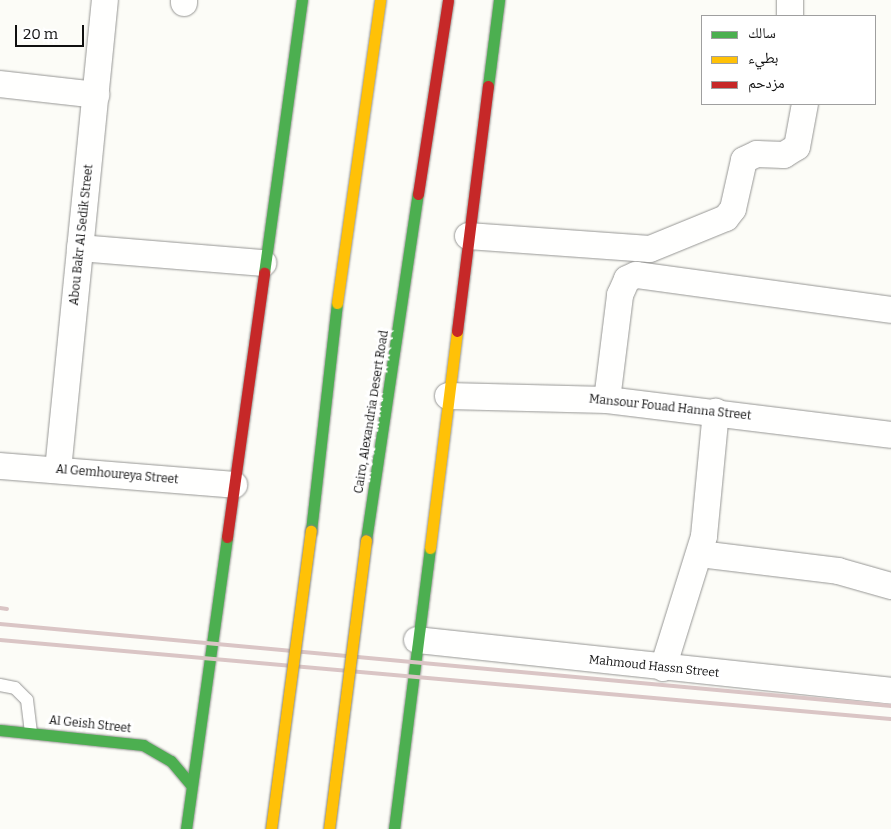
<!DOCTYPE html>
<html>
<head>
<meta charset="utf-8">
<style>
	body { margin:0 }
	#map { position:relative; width:891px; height:829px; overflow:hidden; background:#fcfcf7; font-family:Bitter,"Noto Naskh Arabic",serif }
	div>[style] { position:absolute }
	.roads { filter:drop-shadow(0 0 1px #969694) drop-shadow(0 0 1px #969694) }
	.lane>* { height:12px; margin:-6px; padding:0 6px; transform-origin:6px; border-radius:6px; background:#fffffe }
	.street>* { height:26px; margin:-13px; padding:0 13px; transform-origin:13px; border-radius:13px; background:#fffffe }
	.fast>* { height:11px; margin:-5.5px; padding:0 5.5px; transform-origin:5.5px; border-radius:5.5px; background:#4caf50 }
	.slow>* { height:11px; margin:-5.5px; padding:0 5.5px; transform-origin:5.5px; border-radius:5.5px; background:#ffc107 }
	.jam>* { height:11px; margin:-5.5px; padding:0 5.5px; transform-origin:5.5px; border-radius:5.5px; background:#c62828 }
	.rail>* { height:4px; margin:-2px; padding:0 2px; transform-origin:2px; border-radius:2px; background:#dac5c5 }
	.bridges { filter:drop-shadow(0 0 1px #848481) drop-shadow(0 0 1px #848481) }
	.slow-bridge>* { height:11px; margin:-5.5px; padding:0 5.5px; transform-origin:5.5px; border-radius:5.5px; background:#ffc107 }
	span { translate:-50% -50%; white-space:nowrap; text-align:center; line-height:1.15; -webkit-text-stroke:5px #fff; paint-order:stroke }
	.street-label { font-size:12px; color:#101010 }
	.legend { position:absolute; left:701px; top:15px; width:175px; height:90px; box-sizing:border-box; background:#fff; border:1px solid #9f9f9f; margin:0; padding:6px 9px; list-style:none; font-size:15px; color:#101010 }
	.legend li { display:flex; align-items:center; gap:10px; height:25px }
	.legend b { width:25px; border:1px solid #9f9f9f }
	.scale { position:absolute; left:15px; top:25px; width:69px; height:22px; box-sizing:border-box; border:2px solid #101010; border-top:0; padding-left:6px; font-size:15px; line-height:18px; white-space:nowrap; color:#101010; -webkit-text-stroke:4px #fff; paint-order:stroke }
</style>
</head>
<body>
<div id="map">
	<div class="roads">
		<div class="lane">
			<i style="left:0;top:685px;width:15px;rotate:11deg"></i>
			<i style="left:15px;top:688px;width:17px;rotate:45deg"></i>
			<i style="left:27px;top:700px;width:33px;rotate:83deg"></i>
		</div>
		<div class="street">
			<i style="left:790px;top:0;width:16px;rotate:90deg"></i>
			<i style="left:184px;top:3px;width:3px;rotate:-90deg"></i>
			<i style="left:0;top:84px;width:97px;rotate:6.5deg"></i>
			<i style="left:468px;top:236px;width:182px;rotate:4.1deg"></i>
			<i style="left:650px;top:249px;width:82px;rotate:-22.2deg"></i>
			<i style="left:726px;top:218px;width:11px;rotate:-52deg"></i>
			<i style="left:733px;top:209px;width:50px;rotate:-77.3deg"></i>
			<i style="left:744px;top:160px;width:14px;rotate:-25deg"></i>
			<i style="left:757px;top:154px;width:27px;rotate:2deg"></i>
			<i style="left:784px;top:155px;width:15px;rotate:-32deg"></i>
			<i style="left:797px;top:147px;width:44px;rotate:-79.5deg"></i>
			<i style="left:80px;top:248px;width:184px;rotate:4.7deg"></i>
			<i style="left:448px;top:396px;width:159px;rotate:1.4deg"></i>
			<i style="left:607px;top:400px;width:286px;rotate:7deg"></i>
			<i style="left:607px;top:400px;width:106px;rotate:-82.9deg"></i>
			<i style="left:620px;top:295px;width:17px;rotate:-66deg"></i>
			<i style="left:627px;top:279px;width:10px;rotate:-24deg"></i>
			<i style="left:636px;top:275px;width:257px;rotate:7.8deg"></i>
			<i style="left:0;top:466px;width:235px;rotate:4.6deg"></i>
			<i style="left:58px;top:470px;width:472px;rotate:-84.3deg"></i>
			<i style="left:700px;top:554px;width:139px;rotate:7deg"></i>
			<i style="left:838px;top:571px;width:55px;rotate:15.8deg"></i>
			<i style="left:417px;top:640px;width:477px;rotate:6.1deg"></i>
			<i style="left:663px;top:668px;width:138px;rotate:-72.7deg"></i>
			<i style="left:704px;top:536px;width:125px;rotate:-84.5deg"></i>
		</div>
		<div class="fast">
			<i style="left:488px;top:86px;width:87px;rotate:-82.7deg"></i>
			<i style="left:264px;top:273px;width:276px;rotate:-82.1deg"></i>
			<i style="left:311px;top:531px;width:229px;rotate:-83.5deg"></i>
			<i style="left:366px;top:540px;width:350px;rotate:-81.5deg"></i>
			<i style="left:0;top:730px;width:144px;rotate:6deg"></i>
			<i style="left:143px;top:745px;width:32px;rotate:30deg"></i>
			<i style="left:171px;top:761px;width:31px;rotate:50deg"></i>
			<i style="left:186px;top:829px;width:295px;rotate:-82deg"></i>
			<i style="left:394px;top:829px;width:283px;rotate:-82.7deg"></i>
		</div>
		<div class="slow">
			<i style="left:337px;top:303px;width:306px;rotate:-81.9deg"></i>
			<i style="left:430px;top:548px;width:219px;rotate:-82.9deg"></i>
		</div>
		<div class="jam">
			<i style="left:418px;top:194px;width:196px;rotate:-81.2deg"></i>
			<i style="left:457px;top:331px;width:247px;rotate:-82.8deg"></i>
			<i style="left:227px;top:537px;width:267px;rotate:-82deg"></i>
		</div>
	</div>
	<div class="rail">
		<i style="left:0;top:608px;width:7px;rotate:8deg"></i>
		<i style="left:0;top:624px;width:895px;rotate:5.26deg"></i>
		<i style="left:0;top:640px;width:894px;rotate:5.07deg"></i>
	</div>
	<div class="bridges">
		<div class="slow-bridge">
			<i style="left:271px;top:829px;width:301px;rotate:-82.4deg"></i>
			<i style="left:329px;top:829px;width:291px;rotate:-82.7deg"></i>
		</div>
	</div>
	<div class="street-label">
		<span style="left:82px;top:235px;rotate:-84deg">Abou Bakr Al Sedik Street</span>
		<span style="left:670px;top:408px;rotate:6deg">Mansour Fouad Hanna Street</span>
		<span style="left:372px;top:412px;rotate:-81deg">Cairo, Alexandria Desert Road</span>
		<span style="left:117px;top:475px;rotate:5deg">Al Gemhoureya Street</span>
		<span style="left:654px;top:667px;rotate:6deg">Mahmoud Hassn Street</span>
		<span style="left:90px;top:725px;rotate:6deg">Al Geish Street</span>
	</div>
	<ul class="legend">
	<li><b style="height:6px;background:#4caf50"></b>سالك</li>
	<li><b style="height:6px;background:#ffc107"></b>بطيء</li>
	<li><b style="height:6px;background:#c62828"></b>مزدحم</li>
	</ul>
	<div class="scale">20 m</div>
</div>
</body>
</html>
